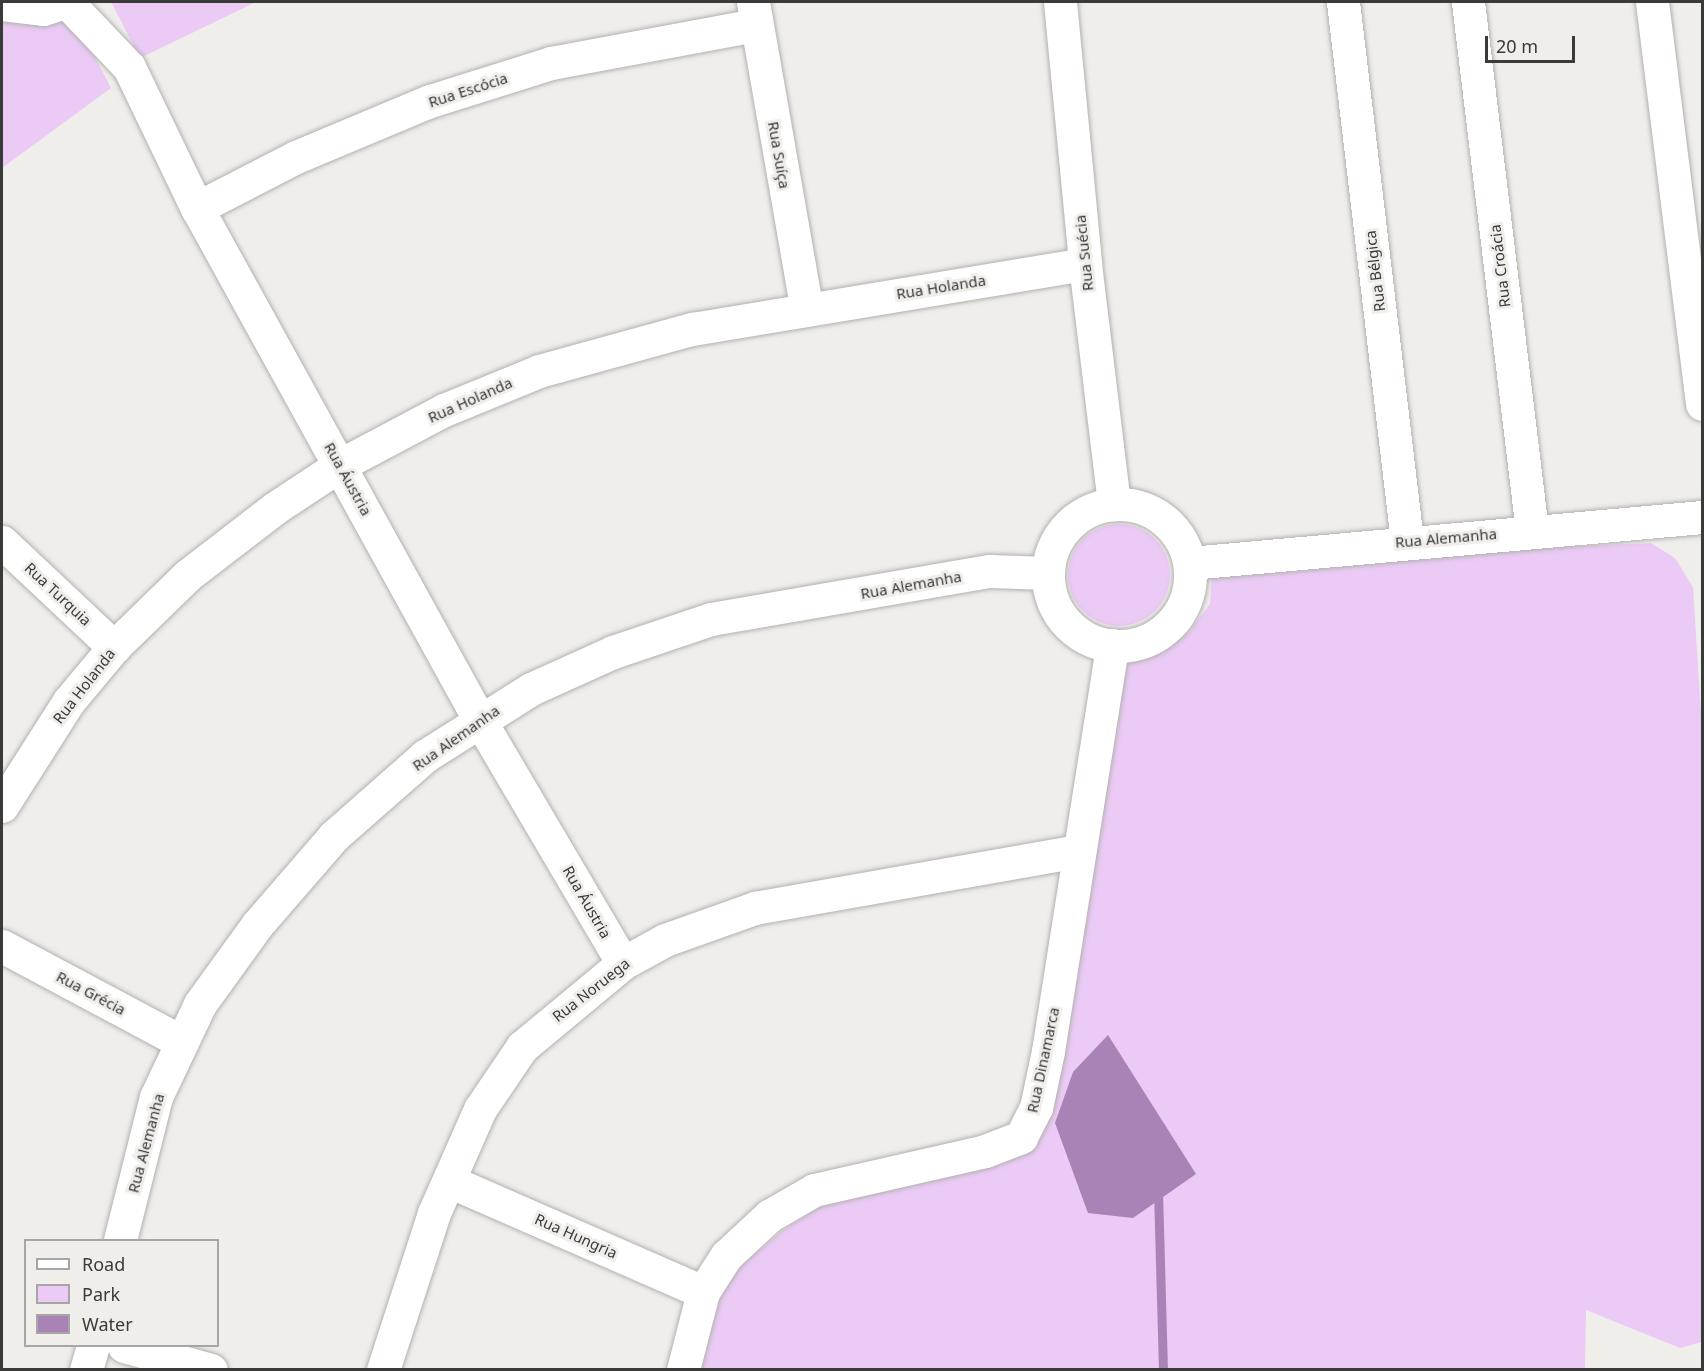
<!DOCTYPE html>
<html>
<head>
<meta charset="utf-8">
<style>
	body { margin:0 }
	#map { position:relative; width:1704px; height:1371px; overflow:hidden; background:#f0eeeb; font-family:"Noto Sans",sans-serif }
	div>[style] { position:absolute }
	.green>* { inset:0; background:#ebcaf5 }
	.round { border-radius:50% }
	.water>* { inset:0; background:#a983b5 }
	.stream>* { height:9px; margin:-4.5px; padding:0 4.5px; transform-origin:4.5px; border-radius:4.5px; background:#a983b5 }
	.roads { filter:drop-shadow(0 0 2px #b2b1ae) drop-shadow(0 0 2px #b2b1ae) }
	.minor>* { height:33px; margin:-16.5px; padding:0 16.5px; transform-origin:16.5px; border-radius:16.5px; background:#fff }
	.minor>.ring { margin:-16.5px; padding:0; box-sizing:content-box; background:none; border:33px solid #fff; border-radius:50% }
	span { translate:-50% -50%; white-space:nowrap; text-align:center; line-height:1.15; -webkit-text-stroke:6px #f0eeeb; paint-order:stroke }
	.street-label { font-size:15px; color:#3a3a39 }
	.frame { position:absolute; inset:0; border:3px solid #3a3a39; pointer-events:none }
	.legend { position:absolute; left:24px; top:1239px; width:195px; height:108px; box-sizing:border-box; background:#f0eeeb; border:2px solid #a7a6a4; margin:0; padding:8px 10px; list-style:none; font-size:18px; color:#3a3a39 }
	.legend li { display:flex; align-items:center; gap:12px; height:30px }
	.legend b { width:30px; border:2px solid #a7a6a4 }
	.scale { position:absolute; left:1485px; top:36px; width:90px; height:27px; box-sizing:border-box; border:3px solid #3a3a39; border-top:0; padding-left:8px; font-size:18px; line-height:21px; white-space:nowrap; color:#3a3a39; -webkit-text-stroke:4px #f0eeeb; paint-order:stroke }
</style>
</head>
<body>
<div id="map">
	<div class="green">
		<i style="clip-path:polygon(66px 2px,111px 88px,2px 168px,2px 4px)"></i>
		<i style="clip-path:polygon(111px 2px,256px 2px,140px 58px)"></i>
		<i class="round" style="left:1068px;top:524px;width:102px;height:102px"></i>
		<i style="clip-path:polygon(1651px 543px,1675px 558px,1693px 587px,1702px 729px,1702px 1342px,1680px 1348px,1586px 1310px,1585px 1369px,690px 1370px,701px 1325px,736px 1270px,782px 1231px,829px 1200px,992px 1160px,1063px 1028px,1128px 660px,1158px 652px,1188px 633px,1210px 604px,1212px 575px,1535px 548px)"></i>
	</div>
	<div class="water">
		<i style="clip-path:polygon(1108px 1035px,1196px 1174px,1133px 1218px,1088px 1213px,1055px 1123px,1073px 1072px)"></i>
	</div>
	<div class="stream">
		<i style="left:1158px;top:1191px;width:179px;rotate:88.4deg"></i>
	</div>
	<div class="roads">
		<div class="minor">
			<i style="left:67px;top:2px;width:90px;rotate:46.4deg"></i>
			<i style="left:129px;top:67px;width:157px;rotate:64.3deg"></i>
			<i style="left:197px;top:208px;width:584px;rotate:61.11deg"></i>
			<i style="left:479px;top:719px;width:283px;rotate:59.5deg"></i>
			<i style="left:753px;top:2px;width:310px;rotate:80.1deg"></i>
			<i style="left:1060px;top:2px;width:263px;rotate:84.5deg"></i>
			<i style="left:1085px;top:264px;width:242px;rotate:83.1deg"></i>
			<i style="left:1343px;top:2px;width:543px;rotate:83.23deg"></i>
			<i style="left:1468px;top:2px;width:533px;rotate:83.1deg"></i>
			<i style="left:1652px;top:2px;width:405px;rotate:82.9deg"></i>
			<i style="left:2px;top:4px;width:41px;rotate:7deg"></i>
			<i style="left:43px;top:9px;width:22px;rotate:-18deg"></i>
			<i style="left:197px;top:208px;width:111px;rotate:-27.3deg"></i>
			<i style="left:296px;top:157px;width:145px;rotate:-22.7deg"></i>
			<i style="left:430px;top:101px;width:127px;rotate:-17.4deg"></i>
			<i style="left:551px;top:63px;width:208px;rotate:-10.5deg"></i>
			<i class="ring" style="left:1048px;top:504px;width:109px;height:109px"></i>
			<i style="left:2px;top:542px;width:154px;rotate:43.2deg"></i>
			<i style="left:1190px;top:563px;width:514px;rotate:-5.13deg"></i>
			<i style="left:2px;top:806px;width:125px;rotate:-57.5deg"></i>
			<i style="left:69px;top:701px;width:70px;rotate:-50.2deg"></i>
			<i style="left:114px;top:647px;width:103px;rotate:-44.2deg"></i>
			<i style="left:188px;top:575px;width:110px;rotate:-37.6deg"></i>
			<i style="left:275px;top:508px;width:78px;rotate:-33.5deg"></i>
			<i style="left:340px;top:465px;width:118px;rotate:-27.9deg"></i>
			<i style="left:444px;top:410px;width:103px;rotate:-22.3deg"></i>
			<i style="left:539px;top:371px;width:159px;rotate:-15.4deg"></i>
			<i style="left:692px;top:329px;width:398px;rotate:-9.4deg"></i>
			<i style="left:2px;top:946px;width:202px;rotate:28.1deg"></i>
			<i style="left:449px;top:1181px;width:277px;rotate:23.6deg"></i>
			<i style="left:120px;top:1240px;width:147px;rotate:-75.9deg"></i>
			<i style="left:156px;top:1097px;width:103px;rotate:-64.7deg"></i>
			<i style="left:200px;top:1004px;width:97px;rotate:-54.2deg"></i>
			<i style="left:257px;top:925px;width:118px;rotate:-49.1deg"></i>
			<i style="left:334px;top:836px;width:121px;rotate:-41.3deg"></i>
			<i style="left:425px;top:756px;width:125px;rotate:-32.3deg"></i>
			<i style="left:531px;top:689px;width:90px;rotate:-24.3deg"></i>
			<i style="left:613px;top:652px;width:103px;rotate:-18.6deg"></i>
			<i style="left:711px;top:619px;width:283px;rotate:-9.8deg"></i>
			<i style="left:990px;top:571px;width:58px;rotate:2deg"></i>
			<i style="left:124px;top:1346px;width:90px;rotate:15.4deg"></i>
			<i style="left:86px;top:1370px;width:25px;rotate:-74deg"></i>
			<i style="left:383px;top:1370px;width:165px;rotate:-72deg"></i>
			<i style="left:434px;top:1213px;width:114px;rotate:-66.1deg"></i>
			<i style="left:480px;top:1109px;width:75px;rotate:-55.9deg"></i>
			<i style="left:522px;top:1047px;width:131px;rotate:-39.7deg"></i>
			<i style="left:623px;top:963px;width:48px;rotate:-28.7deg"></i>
			<i style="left:665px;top:940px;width:96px;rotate:-19.6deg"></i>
			<i style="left:755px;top:908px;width:329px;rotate:-10deg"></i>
			<i style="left:683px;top:1370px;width:81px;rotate:-75.6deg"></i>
			<i style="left:703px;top:1292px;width:43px;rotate:-57.4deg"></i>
			<i style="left:726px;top:1256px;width:59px;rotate:-42.9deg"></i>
			<i style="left:769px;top:1216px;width:52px;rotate:-30deg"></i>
			<i style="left:814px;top:1190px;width:175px;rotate:-12.8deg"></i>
			<i style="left:985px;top:1151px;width:39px;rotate:-21deg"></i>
			<i style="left:1021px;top:1137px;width:33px;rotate:-63deg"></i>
			<i style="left:1036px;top:1108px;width:58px;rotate:-78.1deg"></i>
			<i style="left:1048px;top:1051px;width:411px;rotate:-81deg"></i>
		</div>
	</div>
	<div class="street-label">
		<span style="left:468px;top:90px;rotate:-18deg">Rua Escócia</span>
		<span style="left:779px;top:155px;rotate:80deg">Rua Suíça</span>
		<span style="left:1084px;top:253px;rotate:-96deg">Rua Suécia</span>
		<span style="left:1500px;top:266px;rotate:-97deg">Rua Croácia</span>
		<span style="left:1375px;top:271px;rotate:-97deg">Rua Bélgica</span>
		<span style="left:941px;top:287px;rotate:-9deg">Rua Holanda</span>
		<span style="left:470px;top:400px;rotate:-24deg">Rua Holanda</span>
		<span style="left:348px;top:479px;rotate:61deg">Rua Áustria</span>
		<span style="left:1446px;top:538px;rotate:-5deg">Rua Alemanha</span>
		<span style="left:911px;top:585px;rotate:-10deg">Rua Alemanha</span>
		<span style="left:58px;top:594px;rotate:43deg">Rua Turquia</span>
		<span style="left:84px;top:686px;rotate:-52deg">Rua Holanda</span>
		<span style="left:456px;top:738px;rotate:-35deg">Rua Alemanha</span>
		<span style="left:587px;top:902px;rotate:60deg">Rua Áustria</span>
		<span style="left:591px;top:990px;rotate:-38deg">Rua Noruega</span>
		<span style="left:91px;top:993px;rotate:28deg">Rua Grécia</span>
		<span style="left:1043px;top:1060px;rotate:-78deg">Rua Dinamarca</span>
		<span style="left:146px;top:1143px;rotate:-75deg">Rua Alemanha</span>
		<span style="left:576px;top:1236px;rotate:24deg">Rua Hungria</span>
	</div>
	<div class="frame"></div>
	<ul class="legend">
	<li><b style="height:8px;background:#fff"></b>Road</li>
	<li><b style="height:16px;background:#ebcaf5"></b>Park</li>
	<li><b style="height:16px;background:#a983b5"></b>Water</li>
	</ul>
	<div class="scale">20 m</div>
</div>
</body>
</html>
